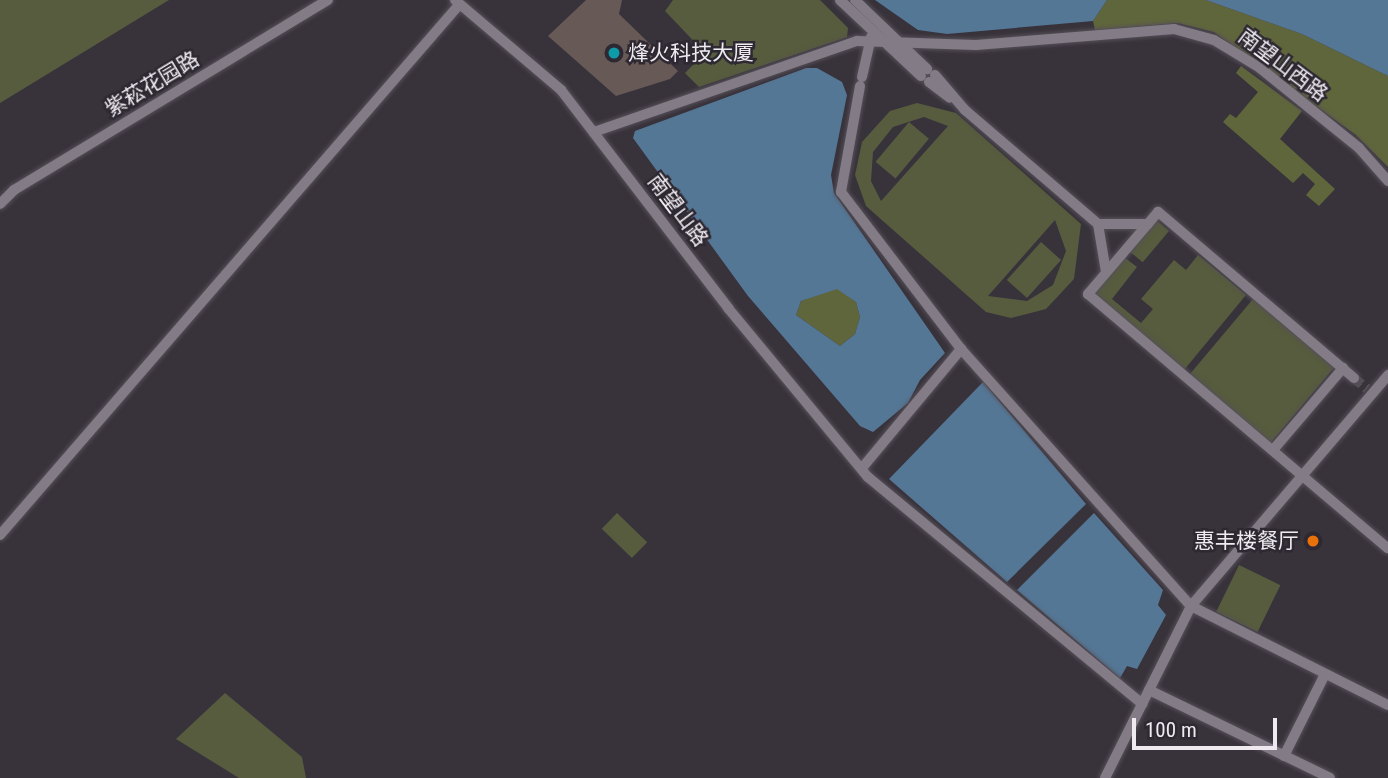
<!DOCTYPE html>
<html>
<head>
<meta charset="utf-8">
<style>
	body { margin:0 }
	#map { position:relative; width:1388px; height:778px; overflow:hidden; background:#38323b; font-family:"Roboto Condensed","Noto Sans SC",sans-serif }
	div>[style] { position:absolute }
	.green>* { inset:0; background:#575c3e; transform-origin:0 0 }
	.forest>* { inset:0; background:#60663c }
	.water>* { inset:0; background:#557796 }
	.building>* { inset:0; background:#675a56 }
	.minor-tunnel>* { height:10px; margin-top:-5px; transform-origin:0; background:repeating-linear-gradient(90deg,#534e56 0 10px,transparent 0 15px) }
	.roads { filter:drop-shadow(0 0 2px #555058) drop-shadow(0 0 2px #555058) }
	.minor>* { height:10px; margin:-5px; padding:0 5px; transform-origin:5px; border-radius:5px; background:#837c87 }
	.dots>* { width:19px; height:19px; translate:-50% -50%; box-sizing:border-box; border:4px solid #2d2831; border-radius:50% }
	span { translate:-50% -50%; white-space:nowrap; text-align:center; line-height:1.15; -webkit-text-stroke:5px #2d2831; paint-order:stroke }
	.poi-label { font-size:21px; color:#eeeaf0 }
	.left { translate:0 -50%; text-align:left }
	.right { translate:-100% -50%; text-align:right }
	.street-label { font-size:21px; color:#eeeaf0 }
	.scale { position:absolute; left:1132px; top:718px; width:145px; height:32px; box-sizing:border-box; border:4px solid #eeeaf0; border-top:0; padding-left:9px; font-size:21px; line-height:24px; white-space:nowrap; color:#eeeaf0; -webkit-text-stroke:5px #2d2831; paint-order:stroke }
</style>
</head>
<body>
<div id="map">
	<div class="green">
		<i style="clip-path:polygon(0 0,169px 0,0 103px)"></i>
		<i style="clip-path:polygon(673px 0,820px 0,848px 28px,847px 37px,699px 87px,685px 73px,705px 53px,665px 11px)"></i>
		<i style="clip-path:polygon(evenodd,917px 103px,956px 113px,1081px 224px,1074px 279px,1046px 309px,1011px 318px,986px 312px,866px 206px,855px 175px,862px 142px,890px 111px,917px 103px,924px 117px,948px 126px,881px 201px,871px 181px,873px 152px,893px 127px,924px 117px,917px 103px,1055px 220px,1066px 251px,1053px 285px,1027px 301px,988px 296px,1055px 220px)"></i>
		<i style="left:909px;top:122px;width:26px;height:52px;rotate:40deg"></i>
		<i style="left:1156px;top:220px;width:17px;height:41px;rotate:40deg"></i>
		<i style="left:1041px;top:242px;width:27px;height:51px;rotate:42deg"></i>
		<i style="clip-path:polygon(1198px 255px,1246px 295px,1184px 370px,1094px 294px,1124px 257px,1137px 267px,1112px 299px,1141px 323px,1153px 309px,1141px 299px,1174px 260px,1186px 270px)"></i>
		<i style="left:1253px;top:299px;width:106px;height:99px;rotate:40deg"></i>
		<i style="left:617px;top:513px;width:42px;height:22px;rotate:44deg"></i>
		<i style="left:1239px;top:565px;width:46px;height:52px;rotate:26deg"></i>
		<i style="clip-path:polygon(225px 693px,302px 757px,306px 778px,239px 778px,176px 739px)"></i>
	</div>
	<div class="forest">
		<i style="clip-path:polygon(1107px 0,1206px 0,1302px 34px,1388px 76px,1388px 167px,1356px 135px,1214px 32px,1178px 23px,1095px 30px,1093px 21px)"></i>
		<i style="clip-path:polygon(1241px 66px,1302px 111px,1280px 139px,1335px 189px,1319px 206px,1306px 195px,1315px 184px,1303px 173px,1293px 183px,1223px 122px,1230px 114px,1236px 118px,1258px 92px,1236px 73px)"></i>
		<i style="clip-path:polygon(837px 288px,856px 302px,860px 317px,855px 334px,840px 346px,796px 315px,801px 301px)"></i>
	</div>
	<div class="water">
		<i style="clip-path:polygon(875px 0,1107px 0,1093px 21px,947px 34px,918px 30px)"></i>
		<i style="clip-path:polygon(1206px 0,1388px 0,1388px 76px,1302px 34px)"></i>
		<i style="clip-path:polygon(evenodd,806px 68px,817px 68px,842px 82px,847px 95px,831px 175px,834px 193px,945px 353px,920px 380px,908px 403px,873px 432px,860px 426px,748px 296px,633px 138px,635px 131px,806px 68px,837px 289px,856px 302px,860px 317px,855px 334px,840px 346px,796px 315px,801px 301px,837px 289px)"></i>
		<i style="clip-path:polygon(983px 382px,1086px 504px,1007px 582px,889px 479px)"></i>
		<i style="clip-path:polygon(1094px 513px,1163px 590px,1158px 605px,1166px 615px,1137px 669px,1127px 666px,1120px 678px,1017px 590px)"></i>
	</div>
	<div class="building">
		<i style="clip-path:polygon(586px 0,622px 0,619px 14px,678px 71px,670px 79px,616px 96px,548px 36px)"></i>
	</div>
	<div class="minor-tunnel">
		<i style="left:1354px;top:378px;width:17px;rotate:40deg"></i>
	</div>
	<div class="roads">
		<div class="minor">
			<i style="left:455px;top:0;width:139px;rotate:40.3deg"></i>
			<i style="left:561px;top:90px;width:275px;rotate:52.5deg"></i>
			<i style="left:728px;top:308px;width:219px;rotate:50.4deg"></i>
			<i style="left:868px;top:477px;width:356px;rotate:39.6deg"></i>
			<i style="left:840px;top:0;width:111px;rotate:43.2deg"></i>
			<i style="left:855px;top:0;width:100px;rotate:43.8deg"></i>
			<i style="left:935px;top:75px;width:46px;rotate:49.4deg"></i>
			<i style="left:965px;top:110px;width:175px;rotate:40.6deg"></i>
			<i style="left:1098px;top:224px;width:49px;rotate:80.5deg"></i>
			<i style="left:862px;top:77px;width:41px;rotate:-77.3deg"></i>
			<i style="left:929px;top:82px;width:26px;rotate:37deg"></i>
			<i style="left:860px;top:86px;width:108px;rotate:100.2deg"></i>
			<i style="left:841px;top:192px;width:198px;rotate:52.6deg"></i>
			<i style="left:961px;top:349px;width:345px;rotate:48.2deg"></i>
			<i style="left:1191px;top:606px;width:220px;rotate:26.7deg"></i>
			<i style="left:594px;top:132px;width:278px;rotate:-19.1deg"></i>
			<i style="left:857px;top:41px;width:119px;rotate:1.9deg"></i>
			<i style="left:976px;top:45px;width:199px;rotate:-4.6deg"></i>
			<i style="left:1174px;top:29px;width:41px;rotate:15.4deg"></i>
			<i style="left:1214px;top:40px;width:54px;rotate:31.3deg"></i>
			<i style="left:1260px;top:68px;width:127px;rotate:38.9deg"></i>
			<i style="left:1359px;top:148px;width:44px;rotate:48.7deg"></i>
			<i style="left:0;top:204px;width:20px;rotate:-45deg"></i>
			<i style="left:14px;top:190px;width:367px;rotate:-31.2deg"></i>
			<i style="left:1098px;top:224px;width:50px"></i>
			<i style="left:1354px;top:378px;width:257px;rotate:-139.7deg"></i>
			<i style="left:1158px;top:212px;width:108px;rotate:130.5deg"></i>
			<i style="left:1088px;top:294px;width:393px;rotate:40.3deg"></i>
			<i style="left:1273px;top:450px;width:108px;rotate:-49.5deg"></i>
			<i style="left:862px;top:468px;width:155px;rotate:-50.2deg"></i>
			<i style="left:0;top:535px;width:701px;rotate:-49.11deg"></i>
			<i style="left:1149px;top:690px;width:201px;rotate:25.9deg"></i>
			<i style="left:1284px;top:756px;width:89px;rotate:-63.4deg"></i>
			<i style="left:1105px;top:778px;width:192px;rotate:-63.4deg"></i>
			<i style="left:1191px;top:606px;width:304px;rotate:-49.5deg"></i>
		</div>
	</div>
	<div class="dots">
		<i style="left:614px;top:53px;background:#0f9aa8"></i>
		<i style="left:1313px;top:541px;background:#e8710a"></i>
	</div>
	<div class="poi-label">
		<span class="left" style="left:628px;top:53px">烽火科技大厦</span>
		<span class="right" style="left:1299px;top:541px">惠丰楼餐厅</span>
	</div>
	<div class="street-label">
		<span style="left:1283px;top:65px;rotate:37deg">南望山西路</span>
		<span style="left:152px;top:84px;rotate:-31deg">紫菘花园路</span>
		<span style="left:678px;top:210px;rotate:53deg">南望山路</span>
	</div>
	<div class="scale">100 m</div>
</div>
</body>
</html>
